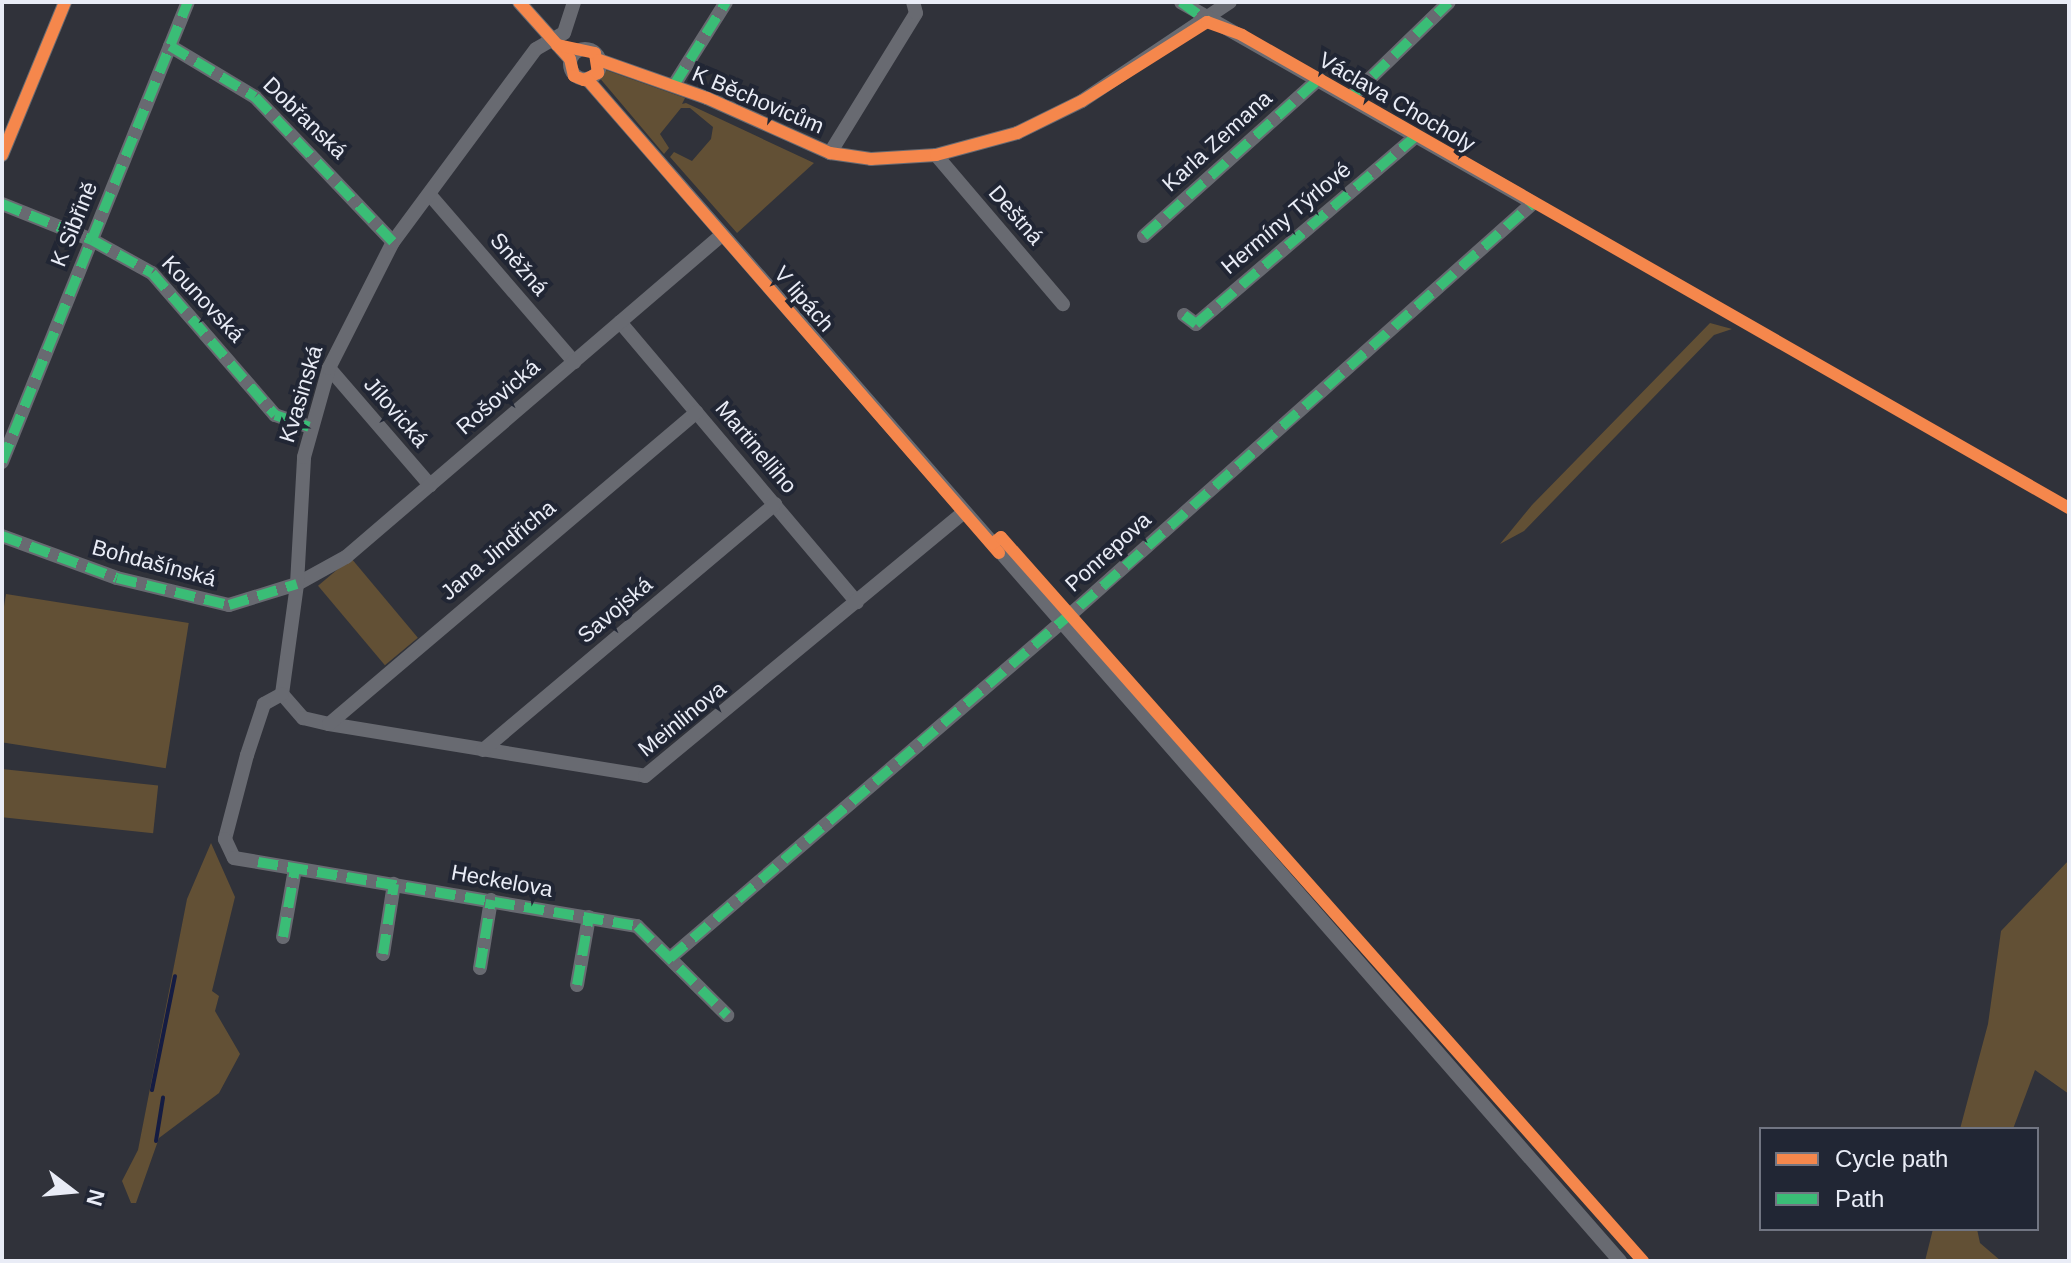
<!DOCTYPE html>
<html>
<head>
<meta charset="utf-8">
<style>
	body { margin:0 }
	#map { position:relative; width:2071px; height:1263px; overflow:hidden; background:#30323a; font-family:Arial,sans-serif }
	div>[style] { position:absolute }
	.green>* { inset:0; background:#625035; transform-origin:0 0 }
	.stream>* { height:4px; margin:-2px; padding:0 2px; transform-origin:2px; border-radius:2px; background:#151c42 }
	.minor>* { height:14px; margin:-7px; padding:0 7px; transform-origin:7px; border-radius:7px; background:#686a71 }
	.minor>.ring { margin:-7px; padding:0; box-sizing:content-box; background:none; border:14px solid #686a71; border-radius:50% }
	.quiet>* { height:10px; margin-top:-5px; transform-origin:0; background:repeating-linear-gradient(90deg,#3abd76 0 20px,transparent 0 30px) }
	.cycleway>* { height:12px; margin:-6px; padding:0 6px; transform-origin:6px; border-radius:6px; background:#f5874c }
	span { translate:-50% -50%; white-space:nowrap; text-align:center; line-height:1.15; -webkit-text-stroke:8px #212634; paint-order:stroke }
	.street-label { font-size:22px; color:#e9ecf6 }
	.frame { position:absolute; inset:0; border:4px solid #e9ecf6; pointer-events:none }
	.legend { position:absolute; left:1759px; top:1127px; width:280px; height:104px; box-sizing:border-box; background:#212634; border:2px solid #717582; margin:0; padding:10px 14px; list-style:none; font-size:24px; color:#e9ecf6 }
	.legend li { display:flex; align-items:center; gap:16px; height:40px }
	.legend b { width:40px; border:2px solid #717582 }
	.north { position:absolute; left:32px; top:1151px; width:80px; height:80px; -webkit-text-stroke:6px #212634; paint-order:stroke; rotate:106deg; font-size:22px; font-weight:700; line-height:32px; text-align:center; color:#e9ecf6 }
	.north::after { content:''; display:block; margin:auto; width:28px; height:36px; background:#e9ecf6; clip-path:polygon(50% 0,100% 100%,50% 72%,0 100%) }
</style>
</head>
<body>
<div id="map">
	<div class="green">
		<i style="clip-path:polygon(603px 69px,685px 98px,682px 104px,686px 103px,814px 163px,737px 233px,670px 157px,674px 152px,692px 161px,711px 139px,713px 127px,690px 108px,681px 108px,660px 134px,669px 148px,664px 154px,598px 76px)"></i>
		<i style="clip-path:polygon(1710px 323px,1732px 329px,1714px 335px,1524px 531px,1500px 544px,1532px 505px)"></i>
		<i style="left:351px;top:558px;width:104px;height:43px;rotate:50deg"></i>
		<i style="left:6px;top:594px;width:185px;height:147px;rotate:9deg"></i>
		<i style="left:2px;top:769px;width:157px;height:48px;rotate:6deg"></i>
		<i style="clip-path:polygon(211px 843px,235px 897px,212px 991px,219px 996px,215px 1011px,240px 1054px,219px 1093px,159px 1138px,136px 1203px,131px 1203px,122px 1181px,138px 1150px,187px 899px)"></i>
		<i style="clip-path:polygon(2069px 860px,2069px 1094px,2035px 1070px,2013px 1129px,1960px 1129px,1988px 1024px,2001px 931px)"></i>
		<i style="clip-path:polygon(1933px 1229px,1977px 1229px,1980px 1243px,2001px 1261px,1925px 1261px)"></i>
	</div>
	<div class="stream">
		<i style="left:152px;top:1090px;width:116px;rotate:-78.6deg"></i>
		<i style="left:156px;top:1141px;width:44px;rotate:-80.8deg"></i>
	</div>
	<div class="minor">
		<i style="left:519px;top:2px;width:76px;rotate:48.2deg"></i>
		<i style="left:170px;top:46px;width:99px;rotate:31deg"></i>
		<i style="left:255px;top:97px;width:200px;rotate:46.4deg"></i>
		<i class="ring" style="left:570px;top:49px;width:16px;height:16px"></i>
		<i style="left:599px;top:60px;width:114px;rotate:19.4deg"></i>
		<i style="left:707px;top:98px;width:135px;rotate:24.1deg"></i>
		<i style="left:830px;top:153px;width:41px;rotate:8.3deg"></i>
		<i style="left:871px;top:159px;width:65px;rotate:-3.5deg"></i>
		<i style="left:936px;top:155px;width:84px;rotate:-15.2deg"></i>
		<i style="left:1017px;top:133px;width:72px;rotate:-26.2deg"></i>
		<i style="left:1082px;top:101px;width:178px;rotate:-33.8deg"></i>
		<i style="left:587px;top:79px;width:1570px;rotate:48.85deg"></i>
		<i style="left:674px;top:85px;width:98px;rotate:-57.9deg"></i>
		<i style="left:1351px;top:97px;width:136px;rotate:-44.1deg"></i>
		<i style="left:830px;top:153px;width:164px;rotate:-58.4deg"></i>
		<i style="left:916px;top:13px;width:11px;rotate:-105deg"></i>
		<i style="left:2px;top:155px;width:165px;rotate:-67.6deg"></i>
		<i style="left:936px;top:155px;width:196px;rotate:49.6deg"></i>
		<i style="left:430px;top:195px;width:221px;rotate:49.2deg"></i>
		<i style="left:2px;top:204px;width:97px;rotate:21.8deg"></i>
		<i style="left:92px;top:240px;width:68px;rotate:28.8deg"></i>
		<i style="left:152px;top:273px;width:188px;rotate:49.1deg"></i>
		<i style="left:275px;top:415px;width:36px;rotate:19deg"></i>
		<i style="left:1144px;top:236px;width:235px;rotate:-41.9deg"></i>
		<i style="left:1184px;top:315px;width:15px;rotate:37deg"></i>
		<i style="left:1196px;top:324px;width:289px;rotate:-40.5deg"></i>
		<i style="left:620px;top:322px;width:367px;rotate:49.8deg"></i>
		<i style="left:329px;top:368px;width:155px;rotate:49.2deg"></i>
		<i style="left:2px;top:462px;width:496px;rotate:-68deg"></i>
		<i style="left:2px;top:536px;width:122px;rotate:20.1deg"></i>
		<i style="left:117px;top:578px;width:115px;rotate:13.6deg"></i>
		<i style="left:229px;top:605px;width:71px;rotate:-17.2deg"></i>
		<i style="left:297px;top:584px;width:56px;rotate:-28.9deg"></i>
		<i style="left:346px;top:557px;width:495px;rotate:-40.6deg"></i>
		<i style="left:282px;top:694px;width:32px;rotate:49deg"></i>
		<i style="left:303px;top:718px;width:27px;rotate:13deg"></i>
		<i style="left:329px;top:724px;width:320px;rotate:9.3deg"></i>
		<i style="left:645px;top:776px;width:414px;rotate:-39.6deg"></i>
		<i style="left:282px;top:694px;width:111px;rotate:-82.2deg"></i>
		<i style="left:297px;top:584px;width:127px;rotate:-86.8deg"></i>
		<i style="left:304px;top:457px;width:92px;rotate:-74.3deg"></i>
		<i style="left:329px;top:368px;width:141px;rotate:-63.1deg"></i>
		<i style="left:393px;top:242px;width:240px;rotate:-53.5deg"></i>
		<i style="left:536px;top:49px;width:32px;rotate:-30deg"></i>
		<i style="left:564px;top:33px;width:33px;rotate:-72deg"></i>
		<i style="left:282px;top:694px;width:21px;rotate:151deg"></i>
		<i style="left:264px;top:704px;width:54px;rotate:108.4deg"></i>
		<i style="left:247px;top:755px;width:87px;rotate:104.7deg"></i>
		<i style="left:225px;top:839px;width:21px;rotate:65deg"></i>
		<i style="left:234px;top:858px;width:409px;rotate:9.6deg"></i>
		<i style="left:637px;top:926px;width:127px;rotate:44.7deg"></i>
		<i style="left:329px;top:724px;width:482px;rotate:-40.3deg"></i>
		<i style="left:483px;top:750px;width:382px;rotate:-40.1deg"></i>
		<i style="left:283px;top:937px;width:69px;rotate:-80deg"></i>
		<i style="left:383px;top:954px;width:71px;rotate:-81.1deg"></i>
		<i style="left:670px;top:958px;width:528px;rotate:-40.62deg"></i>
		<i style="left:1071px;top:614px;width:618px;rotate:-41.66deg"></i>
		<i style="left:1533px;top:203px;width:405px;rotate:-150.3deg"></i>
		<i style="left:480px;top:968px;width:69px;rotate:-80.8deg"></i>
		<i style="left:577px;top:985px;width:69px;rotate:-80deg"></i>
	</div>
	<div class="quiet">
		<i style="left:1181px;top:2px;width:36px;rotate:36deg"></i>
		<i style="left:170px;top:46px;width:99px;rotate:31deg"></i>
		<i style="left:255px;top:97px;width:200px;rotate:46.4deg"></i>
		<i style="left:674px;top:85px;width:98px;rotate:-57.9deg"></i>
		<i style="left:1351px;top:97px;width:136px;rotate:-44.1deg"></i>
		<i style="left:2px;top:204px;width:97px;rotate:21.8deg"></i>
		<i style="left:92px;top:240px;width:68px;rotate:28.8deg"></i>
		<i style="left:152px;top:273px;width:188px;rotate:49.1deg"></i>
		<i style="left:275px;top:415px;width:36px;rotate:19deg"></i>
		<i style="left:1144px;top:236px;width:235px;rotate:-41.9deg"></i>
		<i style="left:1184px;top:315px;width:15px;rotate:37deg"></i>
		<i style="left:1196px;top:324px;width:289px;rotate:-40.5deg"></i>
		<i style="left:2px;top:462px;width:496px;rotate:-68deg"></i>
		<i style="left:2px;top:536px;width:122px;rotate:20.1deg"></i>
		<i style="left:117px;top:578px;width:115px;rotate:13.6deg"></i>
		<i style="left:229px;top:605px;width:71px;rotate:-17.2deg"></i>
		<i style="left:258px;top:862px;width:384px;rotate:9.6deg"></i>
		<i style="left:637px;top:926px;width:127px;rotate:44.7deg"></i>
		<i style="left:283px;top:937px;width:69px;rotate:-80deg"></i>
		<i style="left:383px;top:954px;width:71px;rotate:-81.1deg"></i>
		<i style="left:670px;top:958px;width:571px;rotate:-40.67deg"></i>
		<i style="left:1103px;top:586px;width:576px;rotate:-41.69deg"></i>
		<i style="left:1533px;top:203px;width:6px;rotate:-149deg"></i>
		<i style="left:480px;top:968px;width:69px;rotate:-80.8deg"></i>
		<i style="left:577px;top:985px;width:69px;rotate:-80deg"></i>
	</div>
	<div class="cycleway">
		<i style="left:519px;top:2px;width:63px;rotate:48.2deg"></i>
		<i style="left:561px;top:49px;width:13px;rotate:48deg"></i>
		<i style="left:570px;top:59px;width:17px;rotate:77deg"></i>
		<i style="left:574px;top:76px;width:11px;rotate:22deg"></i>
		<i style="left:584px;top:80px;width:16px;rotate:-27deg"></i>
		<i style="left:598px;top:73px;width:20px;rotate:-99deg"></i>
		<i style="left:595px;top:53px;width:39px;rotate:-168deg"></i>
		<i style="left:599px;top:60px;width:114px;rotate:19.4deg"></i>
		<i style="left:707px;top:98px;width:135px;rotate:24.1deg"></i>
		<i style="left:830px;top:153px;width:41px;rotate:8.3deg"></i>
		<i style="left:871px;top:159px;width:65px;rotate:-3.5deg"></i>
		<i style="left:936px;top:155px;width:84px;rotate:-15.2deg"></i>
		<i style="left:1017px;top:133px;width:72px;rotate:-26.2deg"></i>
		<i style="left:1082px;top:101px;width:148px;rotate:-32.3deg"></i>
		<i style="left:1207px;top:22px;width:37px;rotate:20deg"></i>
		<i style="left:1242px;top:35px;width:953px;rotate:29.77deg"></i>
		<i style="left:587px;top:79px;width:628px;rotate:49deg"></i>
		<i style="left:2px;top:155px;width:165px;rotate:-67.6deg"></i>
		<i style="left:992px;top:544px;width:11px;rotate:-38deg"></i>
		<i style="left:1001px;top:537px;width:968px;rotate:48.44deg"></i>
	</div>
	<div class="street-label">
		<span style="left:758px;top:100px;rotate:23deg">K Běchovicům</span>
		<span style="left:1397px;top:102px;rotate:30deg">Václava Chocholy</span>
		<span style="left:305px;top:118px;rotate:44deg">Dobřanská</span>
		<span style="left:1217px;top:141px;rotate:-42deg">Karla Zemana</span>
		<span style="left:1016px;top:215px;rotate:49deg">Deštná</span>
		<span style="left:1286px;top:218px;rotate:-40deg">Hermíny Týrlové</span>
		<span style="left:74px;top:224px;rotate:-68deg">K Sibřině</span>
		<span style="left:519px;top:264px;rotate:49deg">Sněžná</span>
		<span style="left:203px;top:299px;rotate:47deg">Kounovská</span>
		<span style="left:804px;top:299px;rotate:49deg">V lipách</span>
		<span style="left:301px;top:394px;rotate:-73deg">Kvasinská</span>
		<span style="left:498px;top:397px;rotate:-41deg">Rošovická</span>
		<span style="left:396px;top:412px;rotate:49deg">Jílovická</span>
		<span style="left:756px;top:447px;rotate:50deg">Martinelliho</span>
		<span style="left:498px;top:550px;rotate:-40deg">Jana Jindřicha</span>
		<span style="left:1108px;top:552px;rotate:-42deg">Ponrepova</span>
		<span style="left:154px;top:563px;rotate:15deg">Bohdašínská</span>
		<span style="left:615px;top:610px;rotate:-40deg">Savojská</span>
		<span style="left:682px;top:719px;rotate:-39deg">Meinlinova</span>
		<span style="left:502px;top:881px;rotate:10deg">Heckelova</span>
	</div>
	<div class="frame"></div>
	<ul class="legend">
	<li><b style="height:10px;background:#f5874c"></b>Cycle path</li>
	<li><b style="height:10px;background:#3abd76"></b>Path</li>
	</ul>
	<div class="north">N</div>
</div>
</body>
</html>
